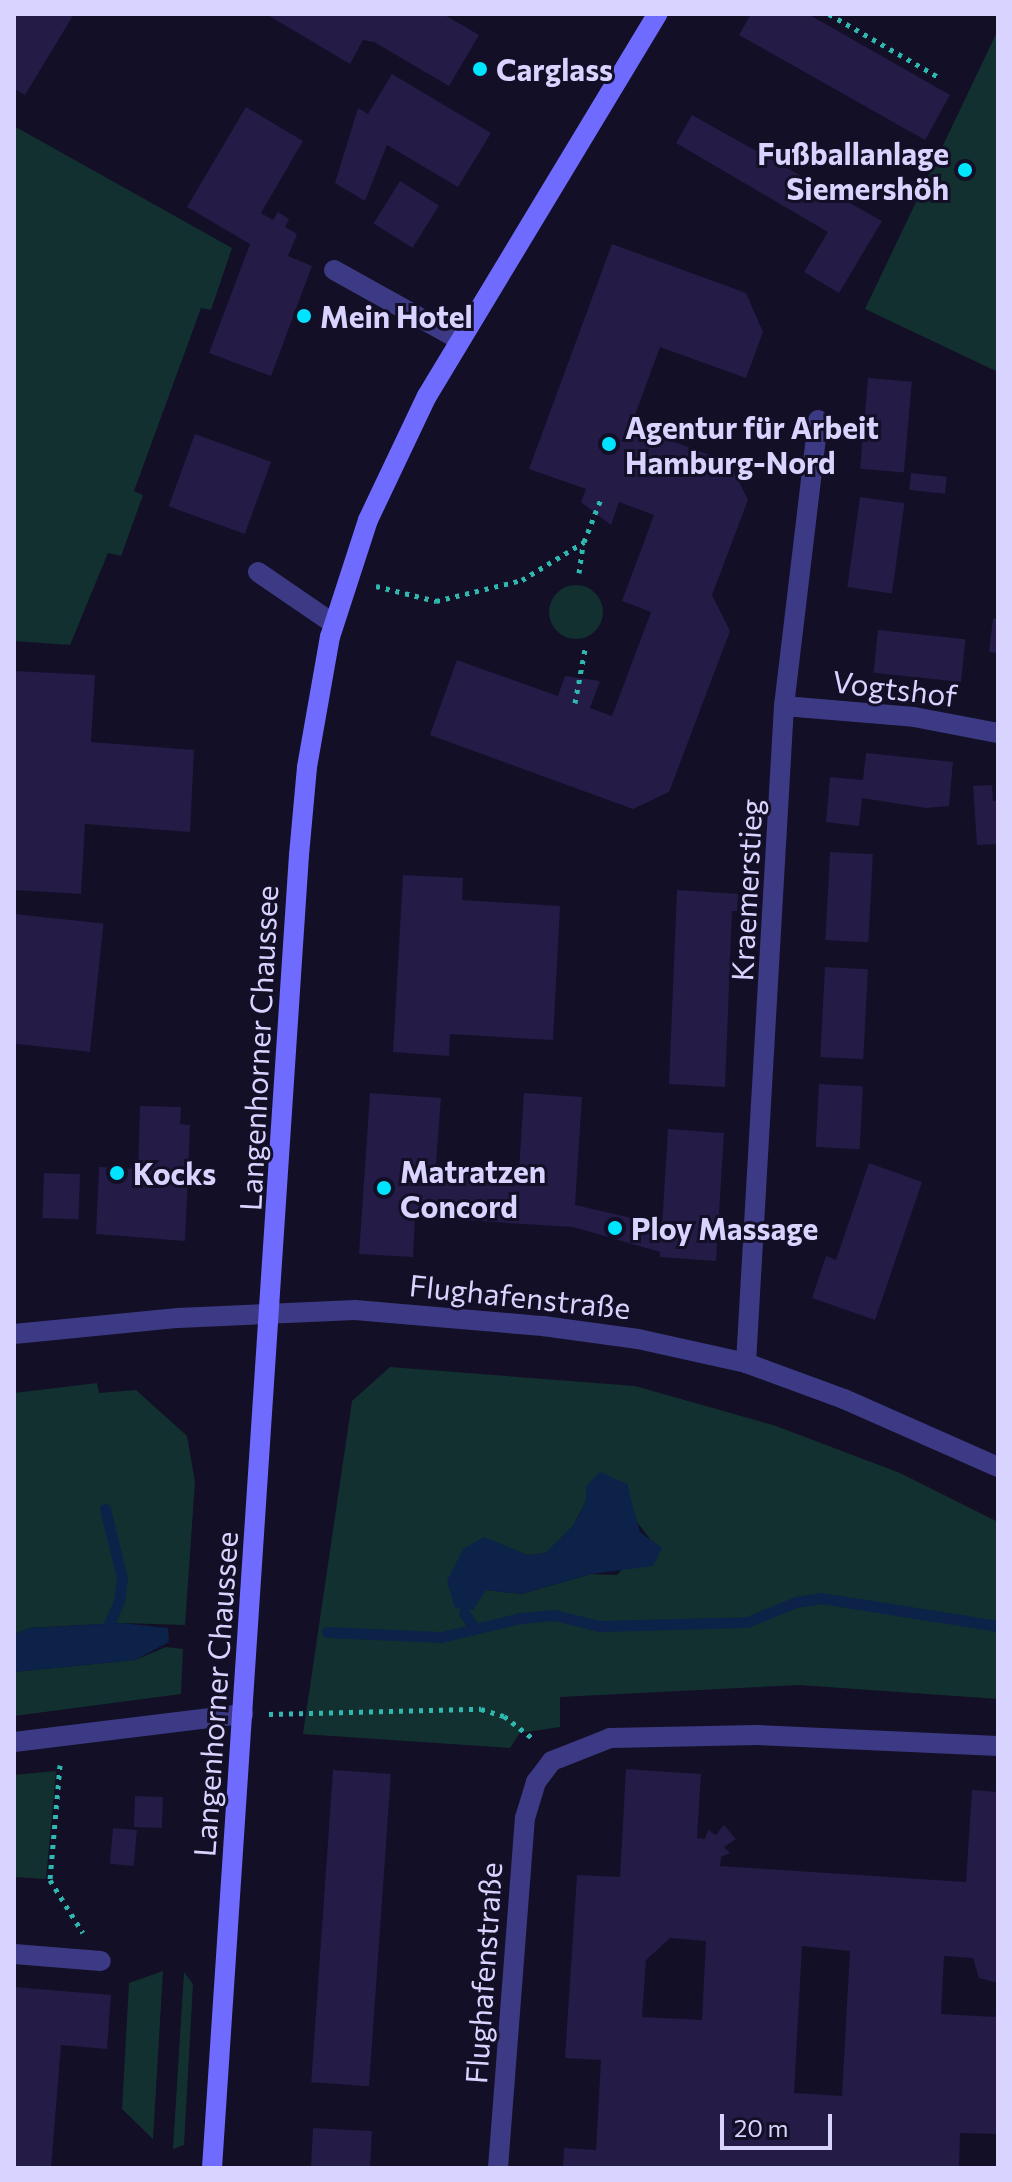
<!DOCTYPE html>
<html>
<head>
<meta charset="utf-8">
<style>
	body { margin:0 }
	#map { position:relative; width:1012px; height:2182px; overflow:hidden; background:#130f26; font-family:Commissioner,sans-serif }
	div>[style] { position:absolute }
	.green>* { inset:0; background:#12302f }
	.round { border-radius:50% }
	.water>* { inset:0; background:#0c2248 }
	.stream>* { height:11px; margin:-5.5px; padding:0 5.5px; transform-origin:5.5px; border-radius:5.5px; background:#0c2248 }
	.building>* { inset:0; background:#241b47; transform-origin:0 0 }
	.path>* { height:5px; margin-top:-2.5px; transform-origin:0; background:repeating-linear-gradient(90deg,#2fb8b0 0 4px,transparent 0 10px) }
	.service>* { height:20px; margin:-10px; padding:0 10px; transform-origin:10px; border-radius:10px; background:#3d3a85 }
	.minor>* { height:20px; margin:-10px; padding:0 10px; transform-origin:10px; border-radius:10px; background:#3d3a85 }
	.secondary>* { height:20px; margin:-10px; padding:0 10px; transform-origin:10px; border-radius:10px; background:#6f6bff }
	.dots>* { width:22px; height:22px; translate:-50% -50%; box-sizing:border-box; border:4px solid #130f26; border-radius:50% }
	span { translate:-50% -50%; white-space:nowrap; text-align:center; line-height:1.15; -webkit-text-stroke:6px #130f26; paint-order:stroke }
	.poi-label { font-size:30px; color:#d9d4ff; font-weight:700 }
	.left { translate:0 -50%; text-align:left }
	.right { translate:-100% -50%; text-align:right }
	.street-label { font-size:30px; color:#d9d4ff }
	.frame { position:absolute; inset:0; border:16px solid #d9d4ff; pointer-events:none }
	.scale { position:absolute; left:720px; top:2114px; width:112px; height:36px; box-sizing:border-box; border:4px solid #d9d4ff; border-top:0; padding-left:10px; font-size:24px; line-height:28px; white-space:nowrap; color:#d9d4ff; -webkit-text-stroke:6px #130f26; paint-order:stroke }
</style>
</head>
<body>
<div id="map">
	<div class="green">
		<i style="clip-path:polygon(998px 30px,998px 372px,865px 309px)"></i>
		<i style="clip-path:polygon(14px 126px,232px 248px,211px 310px,201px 308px,134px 491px,143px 495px,121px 556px,108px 553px,70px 645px,14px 641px)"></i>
		<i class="round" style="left:549px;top:585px;width:54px;height:54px"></i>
		<i style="clip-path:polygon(evenodd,390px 1367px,635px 1386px,776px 1426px,900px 1473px,998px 1522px,998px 1699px,799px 1685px,560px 1697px,560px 1727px,520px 1733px,510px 1748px,303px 1734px,352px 1401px,390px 1367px,627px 1484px,634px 1518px,650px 1539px,617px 1575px,591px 1574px,521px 1594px,486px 1590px,478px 1597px,508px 1548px,528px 1555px,546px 1553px,573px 1526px,586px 1501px,627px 1484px)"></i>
		<i style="clip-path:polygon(97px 1383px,99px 1393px,136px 1390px,187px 1436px,195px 1482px,185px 1625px,121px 1623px,29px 1628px,14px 1635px,14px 1393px)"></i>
		<i style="clip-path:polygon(166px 1647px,183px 1649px,181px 1694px,14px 1716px,14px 1672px,135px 1660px)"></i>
		<i style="clip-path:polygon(56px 1771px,46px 1879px,14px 1877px,14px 1775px)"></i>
		<i style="clip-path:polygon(163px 1971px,153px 2139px,122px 2109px,129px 1983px)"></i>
		<i style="clip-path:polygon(184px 1972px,193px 1984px,184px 2145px,173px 2149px)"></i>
	</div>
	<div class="water">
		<i style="clip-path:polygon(600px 1472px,627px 1484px,640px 1532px,662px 1548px,653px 1566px,591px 1574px,521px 1594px,486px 1590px,473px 1610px,455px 1608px,447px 1581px,463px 1549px,484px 1537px,528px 1555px,546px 1553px,573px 1526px,586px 1501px,586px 1486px)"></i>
		<i style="clip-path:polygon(121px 1623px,168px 1628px,169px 1642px,135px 1660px,14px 1672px,16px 1634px,29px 1628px)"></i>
	</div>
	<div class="stream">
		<i style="left:464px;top:1613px;width:19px;rotate:55deg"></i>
		<i style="left:327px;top:1632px;width:114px;rotate:2.5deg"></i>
		<i style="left:441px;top:1637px;width:81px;rotate:-13.5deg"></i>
		<i style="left:520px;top:1618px;width:34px;rotate:-5deg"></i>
		<i style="left:554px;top:1615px;width:46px;rotate:13.7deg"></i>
		<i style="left:599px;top:1626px;width:148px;rotate:-1.5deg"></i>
		<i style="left:747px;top:1622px;width:53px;rotate:-22.2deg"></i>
		<i style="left:796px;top:1602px;width:25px;rotate:-9deg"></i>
		<i style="left:821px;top:1598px;width:179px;rotate:9deg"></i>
		<i style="left:104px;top:1635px;width:36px;rotate:-66deg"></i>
		<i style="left:119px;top:1602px;width:24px;rotate:-83deg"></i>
		<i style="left:122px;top:1578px;width:71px;rotate:-103.8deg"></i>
	</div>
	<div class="building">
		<i style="clip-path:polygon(14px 14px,74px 14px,25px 95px,14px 89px)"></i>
		<i style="clip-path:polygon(266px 14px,443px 14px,479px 35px,449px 86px,374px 42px,363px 40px,350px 64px)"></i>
		<i style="clip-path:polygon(751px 14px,808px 14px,950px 95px,925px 140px,739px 35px)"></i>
		<i style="clip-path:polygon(392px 74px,491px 133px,458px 187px,387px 145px,365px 201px,335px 183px,358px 108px,368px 114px)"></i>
		<i style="clip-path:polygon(246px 107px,303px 141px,261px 213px,273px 220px,278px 212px,289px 219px,285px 227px,297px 234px,288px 256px,312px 266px,271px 376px,209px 353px,250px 244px,187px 207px)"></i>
		<i style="clip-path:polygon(692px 115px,882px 221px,839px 293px,804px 272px,828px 232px,676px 143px)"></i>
		<i style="left:400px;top:181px;width:46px;height:50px;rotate:32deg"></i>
		<i style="clip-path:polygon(612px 244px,746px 293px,763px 332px,746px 378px,660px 347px,631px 426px,729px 462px,748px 500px,712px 595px,730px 631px,669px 792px,633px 809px,430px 735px,457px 660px,558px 696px,565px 676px,600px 681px,590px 708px,612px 716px,651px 612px,622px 601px,654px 515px,619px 502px,611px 525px,581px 502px,586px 489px,529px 469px)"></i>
		<i style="left:868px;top:378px;width:44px;height:91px;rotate:5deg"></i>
		<i style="left:195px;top:434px;width:81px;height:77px;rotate:20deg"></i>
		<i style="left:911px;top:473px;width:36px;height:17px;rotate:6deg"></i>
		<i style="left:860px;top:497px;width:45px;height:91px;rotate:8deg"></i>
		<i style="clip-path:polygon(993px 619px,998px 619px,998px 653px,989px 652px)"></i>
		<i style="left:878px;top:630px;width:88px;height:43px;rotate:6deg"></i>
		<i style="clip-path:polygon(14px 671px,95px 675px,91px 742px,194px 750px,190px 832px,85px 824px,81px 894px,14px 890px)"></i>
		<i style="clip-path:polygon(866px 753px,953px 762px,949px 806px,926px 808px,862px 798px,859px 826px,826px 822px,830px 777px,863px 780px)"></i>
		<i style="clip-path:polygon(992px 785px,993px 801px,998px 801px,998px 844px,977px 845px,973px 786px)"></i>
		<i style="left:830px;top:852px;width:43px;height:88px;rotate:3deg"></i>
		<i style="clip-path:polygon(403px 875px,463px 878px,462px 900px,560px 906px,553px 1040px,450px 1034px,449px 1056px,393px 1052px)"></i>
		<i style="clip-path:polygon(677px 890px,738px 894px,737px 911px,732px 911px,725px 1087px,669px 1084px)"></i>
		<i style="left:14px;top:914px;width:90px;height:129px;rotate:6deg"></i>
		<i style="left:825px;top:967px;width:43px;height:90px;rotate:3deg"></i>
		<i style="left:819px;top:1084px;width:44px;height:63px;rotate:3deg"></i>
		<i style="clip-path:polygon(370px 1093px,441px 1098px,436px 1164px,519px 1170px,524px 1093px,582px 1097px,575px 1205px,662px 1225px,668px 1129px,724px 1133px,716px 1261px,660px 1257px,660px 1252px,573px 1227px,415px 1217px,413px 1257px,359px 1254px)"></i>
		<i style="clip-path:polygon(140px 1106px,181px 1107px,180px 1124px,190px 1125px,185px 1241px,96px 1234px,99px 1167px,138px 1169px)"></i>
		<i style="clip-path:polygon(869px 1163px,922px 1182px,875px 1320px,812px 1298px,826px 1256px,836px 1260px)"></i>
		<i style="left:44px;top:1173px;width:36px;height:45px;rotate:2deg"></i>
		<i style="clip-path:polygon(evenodd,626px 1769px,701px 1774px,697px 1838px,705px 1839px,708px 1830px,716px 1835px,724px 1825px,736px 1839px,724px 1847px,730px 1853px,721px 1857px,720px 1866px,966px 1882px,972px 1790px,998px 1792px,998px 1983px,979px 1978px,973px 1958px,944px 1956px,941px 2014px,995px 2017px,998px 2006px,998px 2134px,960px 2133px,959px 2168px,563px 2168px,564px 2148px,596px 2150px,601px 2060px,565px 2058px,577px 1875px,620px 1877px,626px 1769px,670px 1938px,706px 1941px,702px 2020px,642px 2017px,646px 1960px,670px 1938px,626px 1769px,802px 1946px,850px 1951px,842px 2096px,794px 2093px,802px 1946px)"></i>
		<i style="left:333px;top:1770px;width:58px;height:313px;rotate:4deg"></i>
		<i style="left:135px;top:1796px;width:28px;height:31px;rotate:2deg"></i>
		<i style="left:113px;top:1828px;width:24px;height:36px;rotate:5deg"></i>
		<i style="clip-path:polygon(14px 1987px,111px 1995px,107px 2049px,61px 2045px,51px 2168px,14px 2168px)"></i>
		<i style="left:313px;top:2128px;width:59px;height:40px;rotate:3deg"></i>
	</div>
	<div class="path">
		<i style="left:829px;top:14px;width:125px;rotate:29.9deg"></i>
		<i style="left:579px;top:573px;width:30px;rotate:-82deg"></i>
		<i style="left:376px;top:586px;width:62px;rotate:14deg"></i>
		<i style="left:436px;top:601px;width:89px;rotate:-13.7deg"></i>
		<i style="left:522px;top:580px;width:73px;rotate:-31.5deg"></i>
		<i style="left:584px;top:542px;width:49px;rotate:-68.6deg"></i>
		<i style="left:575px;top:703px;width:55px;rotate:-79.5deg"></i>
		<i style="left:269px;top:1714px;width:212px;rotate:-1.4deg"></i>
		<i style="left:481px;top:1709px;width:24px;rotate:17deg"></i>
		<i style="left:504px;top:1716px;width:37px;rotate:38deg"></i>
		<i style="left:60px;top:1765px;width:115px;rotate:95deg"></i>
		<i style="left:50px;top:1880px;width:62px;rotate:58.1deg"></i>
	</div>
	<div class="service">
		<i style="left:334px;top:270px;width:144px;rotate:29.1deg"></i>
		<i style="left:258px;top:572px;width:92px;rotate:34.4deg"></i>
		<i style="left:14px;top:1954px;width:87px;rotate:4.6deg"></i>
		<i style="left:498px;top:2168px;width:351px;rotate:-85.6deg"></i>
		<i style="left:525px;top:1818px;width:38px;rotate:-73deg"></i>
		<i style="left:536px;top:1782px;width:26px;rotate:-53deg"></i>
		<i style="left:552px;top:1761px;width:62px;rotate:-21.6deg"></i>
		<i style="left:610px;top:1738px;width:147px;rotate:-1.2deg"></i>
		<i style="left:757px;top:1735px;width:241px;rotate:2.6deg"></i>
	</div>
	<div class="minor">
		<i style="left:784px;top:706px;width:130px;rotate:4.8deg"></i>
		<i style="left:914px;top:717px;width:86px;rotate:10.8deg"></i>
		<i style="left:14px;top:1334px;width:165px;rotate:-5.6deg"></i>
		<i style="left:178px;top:1318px;width:177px;rotate:-2.6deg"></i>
		<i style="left:355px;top:1310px;width:189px;rotate:4.9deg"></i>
		<i style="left:543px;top:1326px;width:96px;rotate:7.8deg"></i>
		<i style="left:638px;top:1339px;width:111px;rotate:12.5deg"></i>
		<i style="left:746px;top:1363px;width:104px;rotate:20.2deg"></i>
		<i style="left:844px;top:1399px;width:168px;rotate:23.8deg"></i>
		<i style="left:746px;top:1363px;width:658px;rotate:-86.69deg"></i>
		<i style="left:784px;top:706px;width:288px;rotate:-83.2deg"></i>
		<i style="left:14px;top:1742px;width:231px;rotate:-7deg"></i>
	</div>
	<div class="secondary">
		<i style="left:212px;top:2168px;width:1316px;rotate:-86.21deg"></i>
		<i style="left:299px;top:855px;width:88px;rotate:-84.8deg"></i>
		<i style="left:307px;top:767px;width:132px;rotate:-80deg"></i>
		<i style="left:330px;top:637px;width:123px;rotate:-72deg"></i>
		<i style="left:368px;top:520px;width:137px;rotate:-64.6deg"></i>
		<i style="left:427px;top:396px;width:446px;rotate:-58.9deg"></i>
	</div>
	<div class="dots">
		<i style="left:480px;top:69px;background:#00e5ff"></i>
		<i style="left:965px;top:170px;background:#00e5ff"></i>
		<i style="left:304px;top:316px;background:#00e5ff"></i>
		<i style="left:609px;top:444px;background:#00e5ff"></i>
		<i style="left:117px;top:1173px;background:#00e5ff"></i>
		<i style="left:384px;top:1188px;background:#00e5ff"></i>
		<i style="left:615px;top:1228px;background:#00e5ff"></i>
	</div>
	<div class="poi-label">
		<span class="left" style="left:496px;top:69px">Carglass</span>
		<span class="right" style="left:949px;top:170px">Fußballanlage<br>Siemershöh</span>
		<span class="left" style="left:320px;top:316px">Mein Hotel</span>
		<span class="left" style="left:625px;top:444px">Agentur für Arbeit<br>Hamburg-Nord</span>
		<span class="left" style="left:400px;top:1188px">Matratzen<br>Concord</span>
		<span class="left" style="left:133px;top:1173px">Kocks</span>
		<span class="left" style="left:631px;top:1228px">Ploy Massage</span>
	</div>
	<div class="street-label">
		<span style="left:895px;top:688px;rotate:7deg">Vogtshof</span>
		<span style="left:746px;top:890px;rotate:-87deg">Kraemerstieg</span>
		<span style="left:258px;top:1048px;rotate:-87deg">Langenhorner Chaussee</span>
		<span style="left:520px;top:1296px;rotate:6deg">Flughafenstraße</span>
		<span style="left:215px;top:1694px;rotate:-86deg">Langenhorner Chaussee</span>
		<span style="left:483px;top:1973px;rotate:-86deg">Flughafenstraße</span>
	</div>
	<div class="frame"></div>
	<div class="scale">20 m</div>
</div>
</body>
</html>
